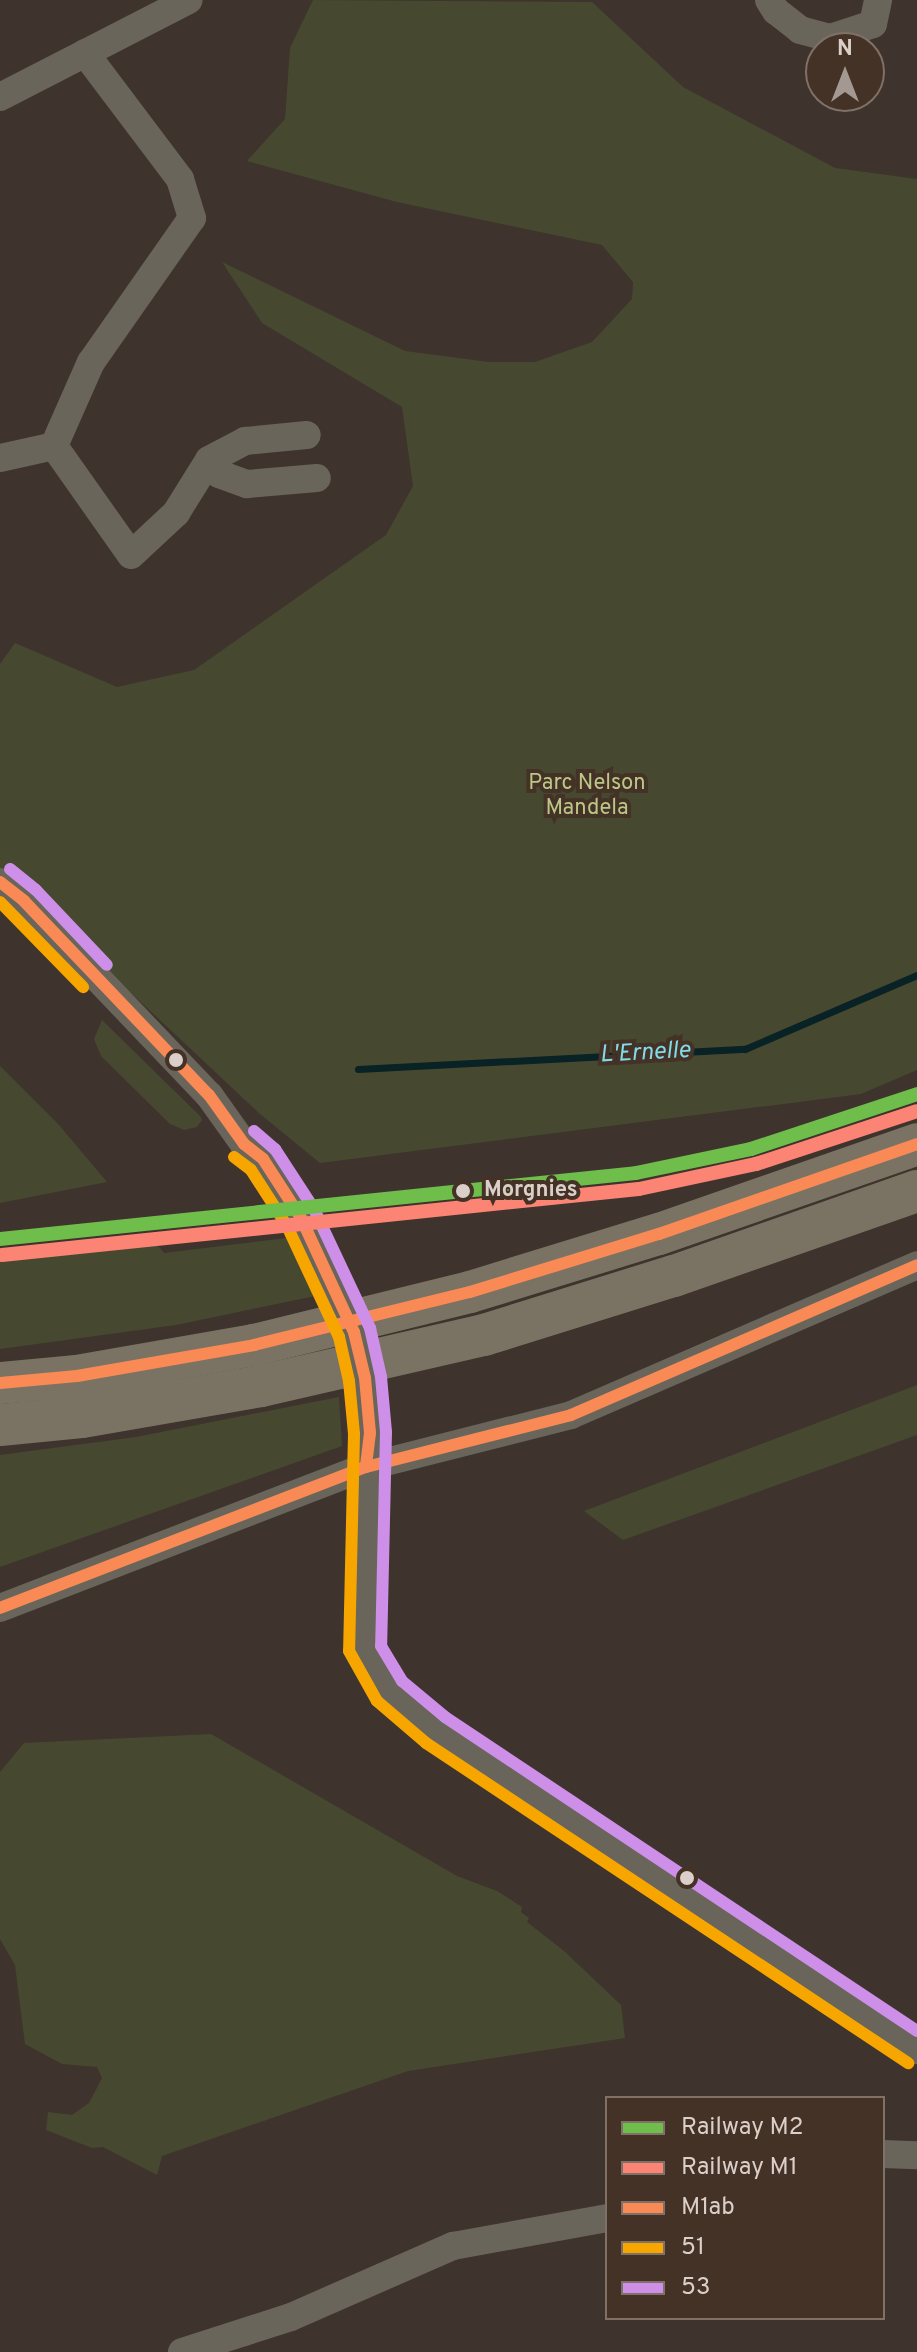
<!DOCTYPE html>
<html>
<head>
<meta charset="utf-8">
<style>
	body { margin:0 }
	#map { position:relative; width:917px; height:2352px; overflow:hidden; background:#3e332d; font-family:Overpass,sans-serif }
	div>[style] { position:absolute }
	.green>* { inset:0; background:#464930 }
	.stream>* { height:7px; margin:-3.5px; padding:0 3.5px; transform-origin:3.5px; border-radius:3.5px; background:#092225 }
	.minor>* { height:28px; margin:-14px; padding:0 14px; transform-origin:14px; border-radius:14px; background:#69655a }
	.highway>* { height:42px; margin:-21px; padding:0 21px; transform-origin:21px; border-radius:21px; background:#7a7363 }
	.minor-bridge>* { height:28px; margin:-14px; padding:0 14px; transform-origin:14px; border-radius:14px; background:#69655a }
	.bus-1>* { height:12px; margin:-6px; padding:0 6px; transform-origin:6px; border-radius:6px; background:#f98a56 }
	.bus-2>* { height:12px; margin:-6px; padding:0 6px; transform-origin:6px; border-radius:6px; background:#f7a600 }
	.bus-3>* { height:12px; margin:-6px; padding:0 6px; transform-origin:6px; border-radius:6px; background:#ce8fe9 }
	.rail-1>* { height:14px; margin:-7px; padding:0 7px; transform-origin:7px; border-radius:7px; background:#6fbd4a }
	.rail-2>* { height:14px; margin:-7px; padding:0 7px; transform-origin:7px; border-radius:7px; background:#fb8474 }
	.dots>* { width:22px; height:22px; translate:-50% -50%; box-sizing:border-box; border:4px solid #443227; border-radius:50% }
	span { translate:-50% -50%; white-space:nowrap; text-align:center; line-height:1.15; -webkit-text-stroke:8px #443227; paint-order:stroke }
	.park-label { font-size:22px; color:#bbc786 }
	.stop-label { font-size:22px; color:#dbd0c9; font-weight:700 }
	.left { translate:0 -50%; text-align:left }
	.water-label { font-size:24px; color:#82dbe8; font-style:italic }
	.legend { position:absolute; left:605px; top:2096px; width:280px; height:224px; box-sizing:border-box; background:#443227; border:2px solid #807168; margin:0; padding:10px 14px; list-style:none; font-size:24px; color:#dbd0c9 }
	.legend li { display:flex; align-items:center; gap:16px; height:40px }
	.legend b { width:40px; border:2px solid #807168 }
	.north { position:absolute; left:805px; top:32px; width:80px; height:80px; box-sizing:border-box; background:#443227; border:2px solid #807168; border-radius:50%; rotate:0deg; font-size:22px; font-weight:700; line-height:32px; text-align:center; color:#dbd0c9 }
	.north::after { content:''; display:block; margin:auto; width:28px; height:36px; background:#a49992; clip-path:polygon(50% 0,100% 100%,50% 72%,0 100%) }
</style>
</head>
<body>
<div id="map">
	<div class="green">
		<i style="clip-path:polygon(313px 0,592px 2px,683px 87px,835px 168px,917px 179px,917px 1070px,861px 1094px,320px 1163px,260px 1114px,0 870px,0 664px,15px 643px,117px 687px,194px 670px,386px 535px,413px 486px,402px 407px,262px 323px,222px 262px,405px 351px,489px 362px,535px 362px,592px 342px,632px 299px,633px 282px,602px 245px,397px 202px,247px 161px,285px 119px,290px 48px)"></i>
		<i style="clip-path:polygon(102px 1020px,200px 1116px,202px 1120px,197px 1127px,184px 1130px,170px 1124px,101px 1056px,94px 1039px)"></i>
		<i style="clip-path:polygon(0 1066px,59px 1125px,107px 1182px,0 1203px)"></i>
		<i style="clip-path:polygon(148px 1234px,164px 1253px,286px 1238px,315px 1296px,176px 1325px,0 1349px,0 1252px)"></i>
		<i style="clip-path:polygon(917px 1385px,917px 1435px,623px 1540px,584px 1511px)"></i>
		<i style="clip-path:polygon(339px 1397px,342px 1446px,0 1567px,0 1455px,136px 1437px)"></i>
		<i style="clip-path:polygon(211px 1734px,457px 1876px,497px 1891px,522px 1907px,521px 1912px,529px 1918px,527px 1922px,564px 1951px,621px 2005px,625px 2038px,408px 2071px,162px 2156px,157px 2175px,103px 2147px,92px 2148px,46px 2130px,48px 2112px,72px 2115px,89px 2103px,102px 2078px,97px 2067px,62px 2064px,25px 2044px,15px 1965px,0 1939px,0 1772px,24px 1743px)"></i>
	</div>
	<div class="stream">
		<i style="left:358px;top:1069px;width:388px;rotate:-3deg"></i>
		<i style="left:745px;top:1049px;width:187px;rotate:-23.3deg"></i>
	</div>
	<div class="minor">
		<i style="left:769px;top:0;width:13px;rotate:58deg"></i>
		<i style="left:776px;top:11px;width:31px;rotate:38deg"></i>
		<i style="left:800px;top:30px;width:31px;rotate:15deg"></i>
		<i style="left:830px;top:38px;width:45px;rotate:-18deg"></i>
		<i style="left:873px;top:24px;width:25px;rotate:-78deg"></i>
		<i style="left:85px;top:53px;width:158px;rotate:53deg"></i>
		<i style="left:180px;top:179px;width:41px;rotate:72.9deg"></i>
		<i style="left:192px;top:218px;width:176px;rotate:125deg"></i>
		<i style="left:91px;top:362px;width:92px;rotate:113.8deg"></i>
		<i style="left:54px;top:446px;width:133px;rotate:54.8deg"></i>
		<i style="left:131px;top:555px;width:62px;rotate:-43deg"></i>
		<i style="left:176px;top:513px;width:62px;rotate:-58.1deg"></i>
		<i style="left:209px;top:460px;width:41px;rotate:-27.8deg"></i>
		<i style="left:245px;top:441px;width:62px;rotate:-5.5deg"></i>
		<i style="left:0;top:97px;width:212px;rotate:-27.2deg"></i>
		<i style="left:0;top:458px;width:55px;rotate:-12.5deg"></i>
		<i style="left:209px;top:460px;width:17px;rotate:54deg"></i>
		<i style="left:219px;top:474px;width:30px;rotate:20deg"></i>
		<i style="left:247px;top:484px;width:70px;rotate:-4.9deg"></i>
		<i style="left:0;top:882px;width:31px;rotate:38deg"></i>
		<i style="left:24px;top:901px;width:268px;rotate:46.4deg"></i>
		<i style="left:209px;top:1095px;width:60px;rotate:54.5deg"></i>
		<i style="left:244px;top:1144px;width:24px;rotate:38deg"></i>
		<i style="left:263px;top:1159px;width:79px;rotate:57.9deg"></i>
		<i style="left:368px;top:1450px;width:200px;rotate:90.9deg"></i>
		<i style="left:365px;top:1650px;width:48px;rotate:58.6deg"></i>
		<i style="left:390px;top:1691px;width:60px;rotate:40.9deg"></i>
		<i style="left:435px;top:1730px;width:579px;rotate:33.58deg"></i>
		<i style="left:0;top:1608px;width:392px;rotate:-21.1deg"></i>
		<i style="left:366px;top:1467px;width:211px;rotate:-14.2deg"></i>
		<i style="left:571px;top:1415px;width:377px;rotate:-23.4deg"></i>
		<i style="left:883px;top:2154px;width:34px;rotate:2deg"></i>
		<i style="left:182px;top:2352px;width:114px;rotate:-17.8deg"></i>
		<i style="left:291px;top:2317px;width:177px;rotate:-23.7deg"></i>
		<i style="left:453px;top:2246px;width:157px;rotate:-10.3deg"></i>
	</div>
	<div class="highway">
		<i style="left:0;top:1383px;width:77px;rotate:-5.2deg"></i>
		<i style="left:77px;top:1376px;width:180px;rotate:-9.9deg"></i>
		<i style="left:254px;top:1345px;width:222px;rotate:-13.8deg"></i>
		<i style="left:470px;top:1292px;width:198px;rotate:-17.1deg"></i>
		<i style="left:659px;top:1234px;width:273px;rotate:-19.2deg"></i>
		<i style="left:0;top:1425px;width:82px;rotate:-5.6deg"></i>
		<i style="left:82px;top:1417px;width:182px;rotate:-9.8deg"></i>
		<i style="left:261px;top:1386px;width:229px;rotate:-12.9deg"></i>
		<i style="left:484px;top:1335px;width:199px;rotate:-17.3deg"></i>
		<i style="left:674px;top:1276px;width:257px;rotate:-19.3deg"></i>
	</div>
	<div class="minor-bridge">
		<i style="left:305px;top:1226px;width:117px;rotate:65.2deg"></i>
		<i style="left:354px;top:1332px;width:47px;rotate:76.6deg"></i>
		<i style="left:365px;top:1378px;width:55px;rotate:84.8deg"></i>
	</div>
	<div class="bus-1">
		<i style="left:0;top:882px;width:31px;rotate:38deg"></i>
		<i style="left:24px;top:901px;width:268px;rotate:46.4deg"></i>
		<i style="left:209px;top:1095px;width:60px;rotate:54.5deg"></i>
		<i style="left:244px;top:1144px;width:24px;rotate:38deg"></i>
		<i style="left:263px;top:1159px;width:70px;rotate:57.2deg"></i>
		<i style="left:301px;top:1218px;width:126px;rotate:65.1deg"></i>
		<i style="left:354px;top:1332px;width:47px;rotate:76.6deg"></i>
		<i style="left:365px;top:1378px;width:55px;rotate:84.8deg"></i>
		<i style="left:370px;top:1433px;width:34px;rotate:97deg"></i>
		<i style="left:0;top:1383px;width:77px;rotate:-5.2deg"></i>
		<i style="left:77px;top:1376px;width:180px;rotate:-9.9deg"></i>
		<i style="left:254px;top:1345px;width:222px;rotate:-13.8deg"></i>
		<i style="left:470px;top:1292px;width:198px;rotate:-17.1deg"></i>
		<i style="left:659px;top:1234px;width:273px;rotate:-19.2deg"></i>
		<i style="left:0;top:1608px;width:392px;rotate:-21.1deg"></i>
		<i style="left:366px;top:1467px;width:211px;rotate:-14.2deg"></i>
		<i style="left:571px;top:1415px;width:377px;rotate:-23.4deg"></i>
	</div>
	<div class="bus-2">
		<i style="left:0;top:902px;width:119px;rotate:45.7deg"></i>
		<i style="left:234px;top:1157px;width:21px;rotate:37deg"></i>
		<i style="left:251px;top:1170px;width:67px;rotate:57.3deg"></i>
		<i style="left:287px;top:1226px;width:123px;rotate:64.9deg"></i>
		<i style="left:339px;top:1337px;width:45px;rotate:77.2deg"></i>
		<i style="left:349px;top:1381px;width:53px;rotate:84.6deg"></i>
		<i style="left:354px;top:1434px;width:217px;rotate:91.3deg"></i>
		<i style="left:349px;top:1651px;width:57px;rotate:60.8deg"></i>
		<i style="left:377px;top:1701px;width:65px;rotate:40.6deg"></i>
		<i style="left:426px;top:1743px;width:579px;rotate:33.58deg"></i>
	</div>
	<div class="bus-3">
		<i style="left:10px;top:869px;width:33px;rotate:39deg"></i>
		<i style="left:36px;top:890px;width:103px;rotate:46.6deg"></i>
		<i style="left:254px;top:1131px;width:28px;rotate:41deg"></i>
		<i style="left:275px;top:1149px;width:72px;rotate:57deg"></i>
		<i style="left:314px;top:1209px;width:132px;rotate:64.8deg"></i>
		<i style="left:370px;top:1328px;width:50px;rotate:77.3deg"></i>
		<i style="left:381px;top:1377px;width:55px;rotate:84.8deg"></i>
		<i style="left:386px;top:1432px;width:214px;rotate:91.3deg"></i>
		<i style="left:381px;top:1646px;width:41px;rotate:59deg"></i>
		<i style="left:402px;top:1681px;width:56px;rotate:39.9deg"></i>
		<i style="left:445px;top:1717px;width:567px;rotate:33.63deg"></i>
	</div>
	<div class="rail-1">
		<i style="left:0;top:1239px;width:639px;rotate:-5.92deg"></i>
		<i style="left:636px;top:1173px;width:117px;rotate:-11.8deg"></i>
		<i style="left:751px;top:1149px;width:175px;rotate:-18.3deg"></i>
	</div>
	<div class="rail-2">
		<i style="left:2px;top:1255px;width:640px;rotate:-5.92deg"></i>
		<i style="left:639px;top:1189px;width:120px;rotate:-12.1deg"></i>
		<i style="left:756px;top:1164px;width:169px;rotate:-18.2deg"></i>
	</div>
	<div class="dots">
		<i style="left:176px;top:1060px;background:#dbd0c9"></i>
		<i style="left:463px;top:1191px;background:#dbd0c9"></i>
		<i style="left:687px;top:1878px;background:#dbd0c9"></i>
	</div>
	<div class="park-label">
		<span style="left:587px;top:796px">Parc Nelson<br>Mandela</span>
	</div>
	<div class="stop-label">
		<span class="left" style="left:484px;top:1191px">Morgnies</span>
	</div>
	<div class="water-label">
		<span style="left:645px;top:1054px;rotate:-3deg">L'Ernelle</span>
	</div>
	<ul class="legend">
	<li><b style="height:10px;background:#6fbd4a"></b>Railway M2</li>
	<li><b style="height:10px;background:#fb8474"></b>Railway M1</li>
	<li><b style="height:10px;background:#f98a56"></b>M1ab</li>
	<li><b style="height:10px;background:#f7a600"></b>51</li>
	<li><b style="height:10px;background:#ce8fe9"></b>53</li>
	</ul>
	<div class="north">N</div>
</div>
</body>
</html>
